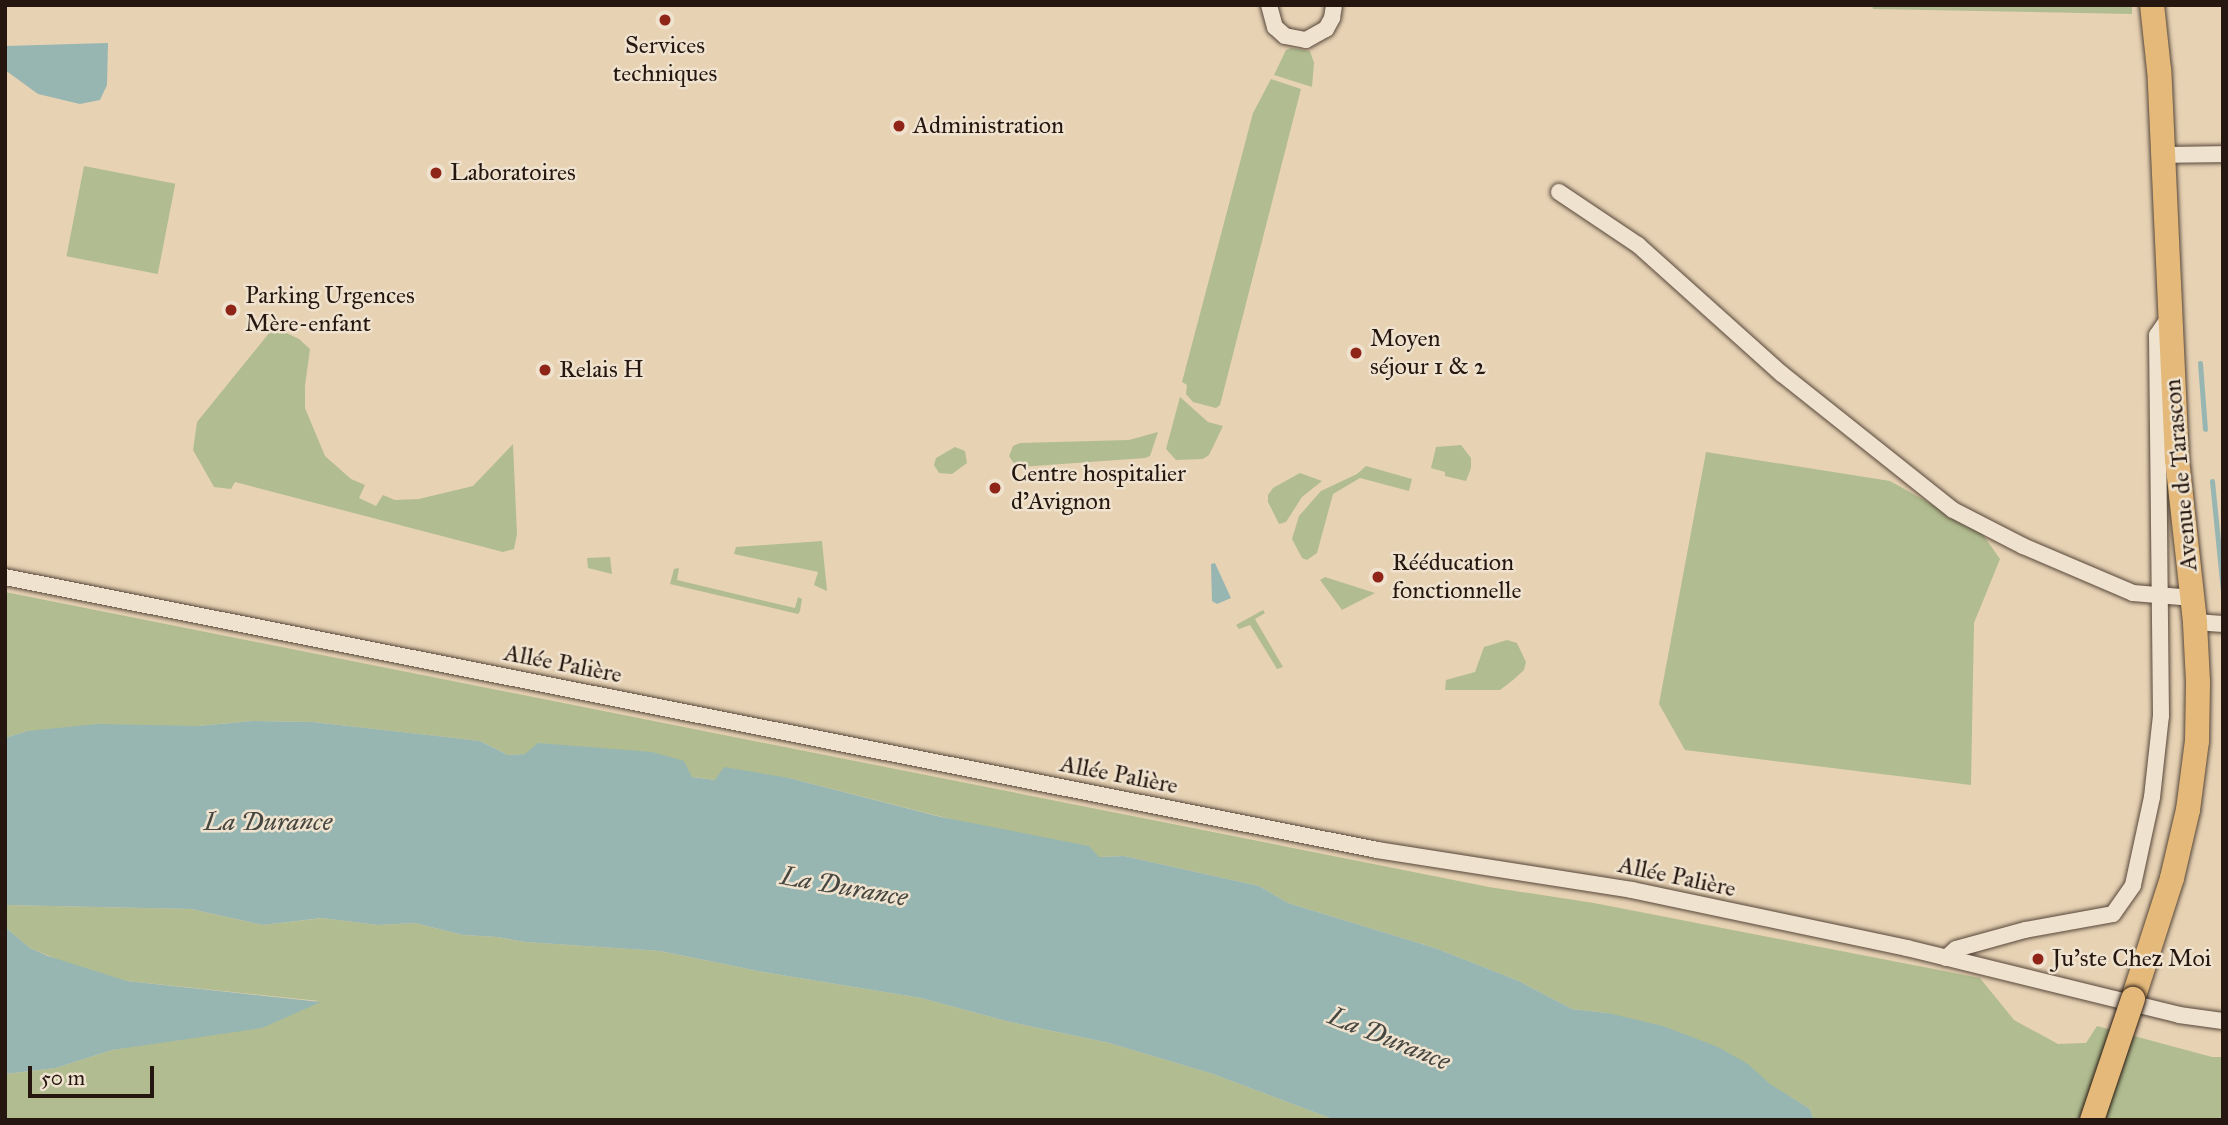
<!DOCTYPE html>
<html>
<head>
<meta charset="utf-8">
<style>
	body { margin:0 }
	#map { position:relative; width:2228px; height:1125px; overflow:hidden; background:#e7d2b4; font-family:"IM FELL Great Primer",serif }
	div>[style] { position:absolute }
	.green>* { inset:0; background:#b1bd90; transform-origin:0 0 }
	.water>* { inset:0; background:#97b6b2 }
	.stream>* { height:5px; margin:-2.5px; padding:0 2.5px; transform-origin:2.5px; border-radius:2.5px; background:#97b6b2 }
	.roads { filter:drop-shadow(0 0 2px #564639) drop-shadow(0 0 2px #564639) }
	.minor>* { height:16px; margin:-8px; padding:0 8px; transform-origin:8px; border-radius:8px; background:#efe2ce }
	.primary>* { height:24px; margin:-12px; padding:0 12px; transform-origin:12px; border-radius:12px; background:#e4b97a }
	.bridges { filter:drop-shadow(0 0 2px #251710) drop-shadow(0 0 2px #251710) }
	.primary-bridge>* { height:24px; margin:-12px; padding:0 12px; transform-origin:12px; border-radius:12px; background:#e4b97a }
	.dots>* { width:19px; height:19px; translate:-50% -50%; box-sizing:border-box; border:4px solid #efe2ce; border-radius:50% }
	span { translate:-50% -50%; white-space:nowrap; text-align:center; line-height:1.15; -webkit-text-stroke:5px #efe2ce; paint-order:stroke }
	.poi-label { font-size:24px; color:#251710 }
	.left { translate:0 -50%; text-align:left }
	.street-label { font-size:24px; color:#251710 }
	.water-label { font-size:26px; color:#474741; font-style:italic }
	.frame { position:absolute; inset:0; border:7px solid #251710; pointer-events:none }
	.scale { position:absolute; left:28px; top:1066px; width:126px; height:32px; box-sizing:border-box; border:4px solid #251710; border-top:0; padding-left:9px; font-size:21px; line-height:24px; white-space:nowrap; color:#251710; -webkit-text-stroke:5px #efe2ce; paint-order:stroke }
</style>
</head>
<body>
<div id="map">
	<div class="green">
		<i style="clip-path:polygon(1872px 5px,2132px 5px,2132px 14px,1873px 9px)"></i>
		<i style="clip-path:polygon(1291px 48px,1310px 51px,1314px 63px,1312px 87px,1274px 75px,1286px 50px)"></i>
		<i style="clip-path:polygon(1271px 79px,1301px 89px,1220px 405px,1216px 408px,1193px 402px,1186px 394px,1187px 385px,1182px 382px,1253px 113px)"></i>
		<i style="left:84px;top:166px;width:93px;height:92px;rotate:11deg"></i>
		<i style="clip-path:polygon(274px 327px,299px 339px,310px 349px,305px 386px,305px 408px,325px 456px,351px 479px,365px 485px,359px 498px,376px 506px,383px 495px,395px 500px,419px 499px,473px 486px,513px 444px,517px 534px,514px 549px,503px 552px,235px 482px,231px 489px,214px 487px,193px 450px,197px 422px)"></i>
		<i style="clip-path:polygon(1180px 397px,1208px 422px,1223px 426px,1209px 455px,1203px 459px,1176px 460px,1166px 449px)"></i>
		<i style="clip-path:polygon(1158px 432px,1150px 456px,1145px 458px,1020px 467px,1015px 465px,1009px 456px,1013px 446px,1020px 443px,1129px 440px)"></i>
		<i style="clip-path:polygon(1461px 445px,1471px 458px,1471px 468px,1466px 481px,1445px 476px,1445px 472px,1431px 468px,1436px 447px)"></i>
		<i style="clip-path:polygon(955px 447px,965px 451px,967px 463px,952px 474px,939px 473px,934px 465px,936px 458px)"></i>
		<i style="clip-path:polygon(1706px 452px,1890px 481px,1981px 532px,2000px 559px,1974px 623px,1971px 785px,1685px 750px,1659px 704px)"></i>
		<i style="clip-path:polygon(1366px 466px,1412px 479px,1409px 491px,1360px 478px,1333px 494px,1317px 553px,1307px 560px,1302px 558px,1292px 539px,1299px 516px,1321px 491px,1357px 474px)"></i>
		<i style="clip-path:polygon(1300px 473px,1322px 481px,1302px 497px,1286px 522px,1279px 524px,1268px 502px,1268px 495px,1273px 488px)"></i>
		<i style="clip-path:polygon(822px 541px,827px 591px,814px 585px,818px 572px,734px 554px,736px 547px)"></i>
		<i style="clip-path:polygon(610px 557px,612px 574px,588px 568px,587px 558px)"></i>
		<i style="clip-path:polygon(679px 568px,677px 580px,795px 608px,798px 597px,802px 599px,800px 611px,798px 614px,670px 584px,674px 569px)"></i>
		<i style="clip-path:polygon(1325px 577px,1375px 593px,1342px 610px,1320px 580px)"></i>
		<i style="clip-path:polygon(5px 592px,1489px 887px,1594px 903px,1980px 978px,2014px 1020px,2058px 1044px,2086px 1043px,2097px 1026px,2212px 1057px,2223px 1057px,2223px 1120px,1814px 1120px,1810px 1109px,1770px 1085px,1754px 1070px,1608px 1013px,1572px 1009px,1519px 981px,1435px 948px,1288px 903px,1259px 886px,1124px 856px,1099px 857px,789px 778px,715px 780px,525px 754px,508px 755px,480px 741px,313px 722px,252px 721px,198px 726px,27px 731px,5px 738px)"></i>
		<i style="clip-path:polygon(1263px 610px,1265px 613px,1255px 619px,1283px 667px,1277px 669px,1250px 625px,1239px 629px,1236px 625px)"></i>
		<i style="clip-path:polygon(1507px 640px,1517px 643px,1526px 662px,1524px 670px,1513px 680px,1500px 690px,1445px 690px,1446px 680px,1475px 672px,1484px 647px)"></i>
		<i style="clip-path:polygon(5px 905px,191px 909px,263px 925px,323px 918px,378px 925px,415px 923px,463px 935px,497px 937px,525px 942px,660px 951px,763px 972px,921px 998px,1006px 1021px,1109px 1043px,1213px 1074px,1335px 1120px,5px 1120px,5px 1074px,56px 1068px,112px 1050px,175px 1039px,319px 1001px,127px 981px,73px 966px,30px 948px,5px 927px)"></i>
	</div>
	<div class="water">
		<i style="clip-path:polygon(108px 43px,107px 85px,100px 100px,80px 104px,38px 94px,5px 70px,5px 46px)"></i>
		<i style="clip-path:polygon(1215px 563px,1231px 598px,1217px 604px,1212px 601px,1211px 564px)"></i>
		<i style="clip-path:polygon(252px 721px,313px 722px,437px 736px,480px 741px,508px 755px,525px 754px,538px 743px,652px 752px,684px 761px,692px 777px,715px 780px,724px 767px,789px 778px,941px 817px,1089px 846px,1099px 857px,1124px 856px,1259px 886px,1288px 903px,1435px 948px,1519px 981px,1572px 1009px,1608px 1013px,1663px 1026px,1718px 1047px,1748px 1064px,1770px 1084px,1810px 1109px,1814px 1120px,1335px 1120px,1213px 1074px,1109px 1043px,1006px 1021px,921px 998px,763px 972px,660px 951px,525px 942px,497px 937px,463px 935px,415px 923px,378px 925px,322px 918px,263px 925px,191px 909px,5px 905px,5px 738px,27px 731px,98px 724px,198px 726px)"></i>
		<i style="clip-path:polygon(5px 927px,30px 948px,48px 956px,127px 981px,321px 1002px,262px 1028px,112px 1050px,56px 1068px,5px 1074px)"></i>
	</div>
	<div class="stream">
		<i style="left:2200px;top:363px;width:66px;rotate:85.7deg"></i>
		<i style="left:2212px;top:481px;width:112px;rotate:84.3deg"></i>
	</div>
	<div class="roads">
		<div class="minor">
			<i style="left:1269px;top:5px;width:23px;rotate:75deg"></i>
			<i style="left:1275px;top:27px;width:13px;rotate:42deg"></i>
			<i style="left:1285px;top:36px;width:21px;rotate:11deg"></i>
			<i style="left:1306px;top:40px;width:23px;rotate:-29deg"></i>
			<i style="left:1326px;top:29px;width:13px;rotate:-61deg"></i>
			<i style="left:1332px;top:18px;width:13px;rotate:-81deg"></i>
			<i style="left:2161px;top:155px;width:62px;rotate:-0.9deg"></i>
			<i style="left:1559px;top:192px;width:95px;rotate:33.9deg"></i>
			<i style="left:1638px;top:245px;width:193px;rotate:41.9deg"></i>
			<i style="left:1782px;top:374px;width:218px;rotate:38.5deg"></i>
			<i style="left:1953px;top:510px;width:79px;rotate:27.2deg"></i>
			<i style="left:2023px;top:546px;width:120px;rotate:23.1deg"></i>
			<i style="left:2133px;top:593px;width:60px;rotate:4.8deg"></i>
			<i style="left:5px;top:577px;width:1399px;rotate:11.25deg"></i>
			<i style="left:1377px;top:850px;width:258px;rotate:8.9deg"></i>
			<i style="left:1632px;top:890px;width:281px;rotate:11.9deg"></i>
			<i style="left:1907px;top:948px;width:280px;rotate:13.8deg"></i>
			<i style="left:2179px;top:1015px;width:44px;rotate:7.8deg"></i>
			<i style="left:2195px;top:622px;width:28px;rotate:4deg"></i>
			<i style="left:1946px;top:958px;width:13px;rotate:-42deg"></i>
			<i style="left:1956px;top:949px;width:72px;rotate:-15.4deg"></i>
			<i style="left:2025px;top:930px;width:89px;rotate:-10.3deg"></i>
			<i style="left:2113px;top:914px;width:35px;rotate:-55deg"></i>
			<i style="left:2133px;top:885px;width:90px;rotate:-77.8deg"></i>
			<i style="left:2152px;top:797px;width:81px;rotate:-83.7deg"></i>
			<i style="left:2161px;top:716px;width:381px;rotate:-90.6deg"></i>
			<i style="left:2157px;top:335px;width:19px;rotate:-55deg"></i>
		</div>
		<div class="primary">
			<i style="left:2133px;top:999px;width:127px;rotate:-72.1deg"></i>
			<i style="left:2172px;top:878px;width:70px;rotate:-76.8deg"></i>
			<i style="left:2188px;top:810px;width:70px;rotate:-82.6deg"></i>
			<i style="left:2197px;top:741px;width:59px;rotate:-89deg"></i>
			<i style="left:2198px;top:682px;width:60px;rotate:-92.9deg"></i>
			<i style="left:2195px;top:622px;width:163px;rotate:-96.3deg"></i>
			<i style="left:2177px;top:460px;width:390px;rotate:-92.6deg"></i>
			<i style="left:2159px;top:70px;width:65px;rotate:-96.1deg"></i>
		</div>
	</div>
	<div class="bridges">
		<div class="primary-bridge">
			<i style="left:2092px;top:1120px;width:128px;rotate:-71.3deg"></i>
		</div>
	</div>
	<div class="dots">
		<i style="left:665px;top:20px;background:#8f2418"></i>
		<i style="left:899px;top:126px;background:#8f2418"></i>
		<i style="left:436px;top:173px;background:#8f2418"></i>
		<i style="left:231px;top:310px;background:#8f2418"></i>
		<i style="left:1356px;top:353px;background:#8f2418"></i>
		<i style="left:545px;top:370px;background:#8f2418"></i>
		<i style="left:995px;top:488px;background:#8f2418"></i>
		<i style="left:1378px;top:577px;background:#8f2418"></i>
		<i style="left:2038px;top:959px;background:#8f2418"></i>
	</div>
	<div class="poi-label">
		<span style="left:665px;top:60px">Services<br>techniques</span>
		<span class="left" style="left:913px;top:126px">Administration</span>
		<span class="left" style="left:450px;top:173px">Laboratoires</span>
		<span class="left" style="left:245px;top:310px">Parking Urgences<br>Mère-enfant</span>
		<span class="left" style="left:1370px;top:353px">Moyen<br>séjour 1 &amp; 2</span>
		<span class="left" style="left:559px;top:370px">Relais H</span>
		<span class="left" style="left:1011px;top:488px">Centre hospitalier<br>d'Avignon</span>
		<span class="left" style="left:1392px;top:577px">Rééducation<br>fonctionnelle</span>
		<span class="left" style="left:2052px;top:959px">Ju'ste Chez Moi</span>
	</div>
	<div class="street-label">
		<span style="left:2181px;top:475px;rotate:-95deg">Avenue de Tarascon</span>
		<span style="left:563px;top:664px;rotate:11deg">Allée Palière</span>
		<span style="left:1119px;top:775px;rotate:11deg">Allée Palière</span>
		<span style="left:1677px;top:877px;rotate:12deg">Allée Palière</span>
	</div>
	<div class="water-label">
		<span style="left:268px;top:822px">La Durance</span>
		<span style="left:844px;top:887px;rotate:10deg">La Durance</span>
		<span style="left:1389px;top:1039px;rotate:22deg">La Durance</span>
	</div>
	<div class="frame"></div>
	<div class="scale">50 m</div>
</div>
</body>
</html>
